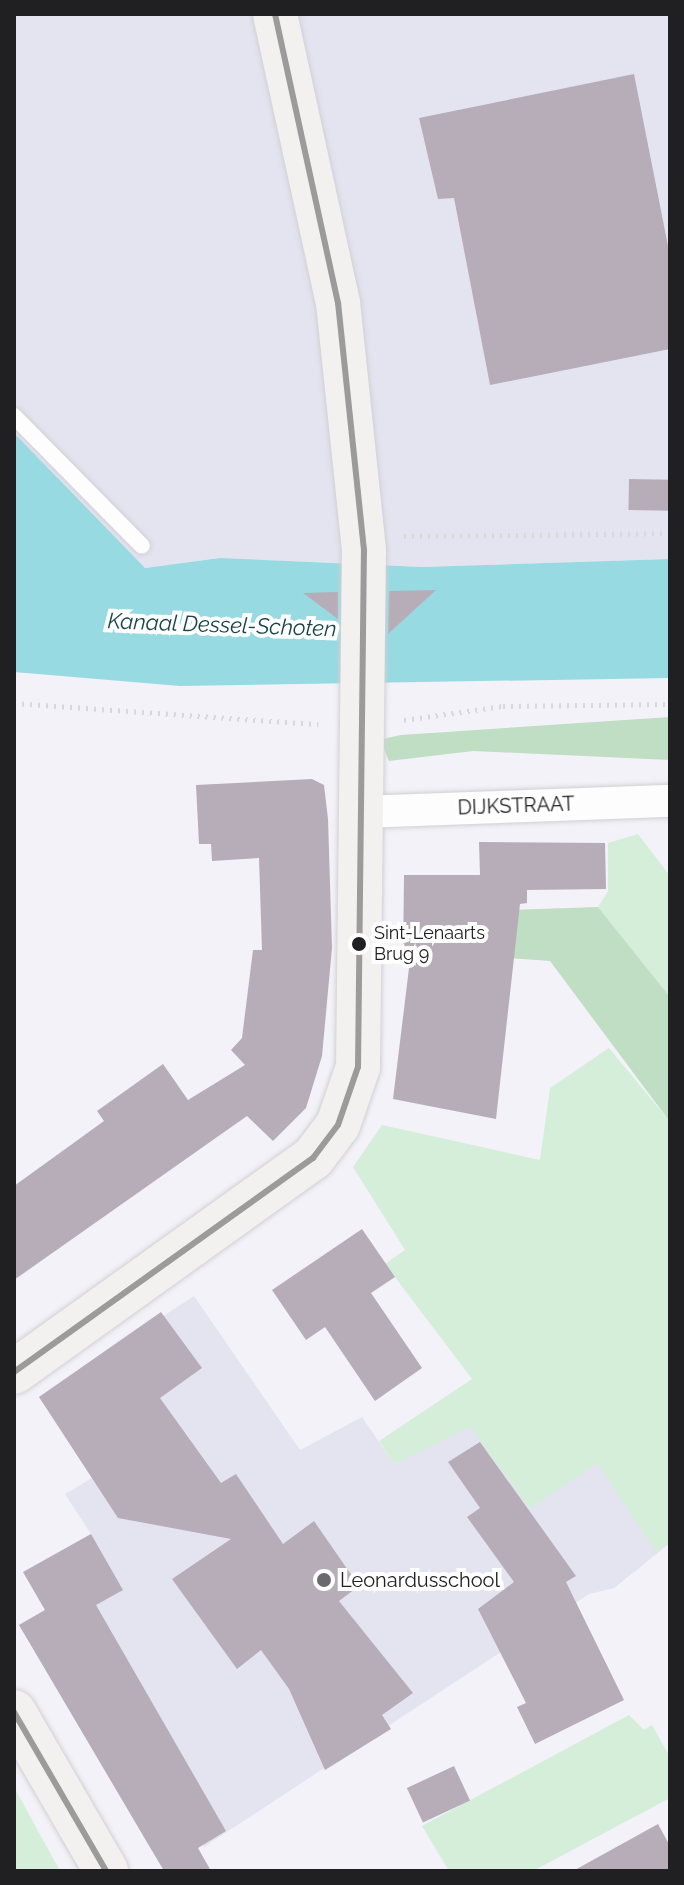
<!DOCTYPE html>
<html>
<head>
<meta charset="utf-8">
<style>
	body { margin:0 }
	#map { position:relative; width:684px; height:1885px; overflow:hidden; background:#f2f2f8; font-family:Raleway,sans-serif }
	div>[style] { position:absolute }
	.built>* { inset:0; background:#e4e4f0 }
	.green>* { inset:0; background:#d5eed9 }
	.forest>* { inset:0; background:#c0dec4 }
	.water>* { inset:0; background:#97dae1 }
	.building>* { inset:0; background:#b7adb9; transform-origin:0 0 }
	.path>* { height:5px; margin-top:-2.5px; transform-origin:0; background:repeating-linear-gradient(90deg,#d8d8d9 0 2px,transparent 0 8px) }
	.roads { filter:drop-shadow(0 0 2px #d0d0d4) drop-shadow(0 0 2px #d0d0d4) }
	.lane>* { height:16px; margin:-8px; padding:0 8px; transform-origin:8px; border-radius:8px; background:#fdfdfe }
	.street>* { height:32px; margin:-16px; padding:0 16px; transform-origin:16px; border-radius:16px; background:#fdfdfe }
	.secondary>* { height:44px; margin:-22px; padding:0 22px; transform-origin:22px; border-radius:22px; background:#f3f0f0 }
	.bus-1>* { height:6px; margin:-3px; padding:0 3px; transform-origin:3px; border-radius:3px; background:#9b9b9c }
	.dots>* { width:22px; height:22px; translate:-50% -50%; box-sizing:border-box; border:4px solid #fff; border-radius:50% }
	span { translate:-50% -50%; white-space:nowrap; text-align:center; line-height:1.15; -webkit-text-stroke:8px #fff; paint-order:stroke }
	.bus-label { font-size:18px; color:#202023 }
	.left { translate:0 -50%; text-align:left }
	.street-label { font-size:20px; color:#202023 }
	.poi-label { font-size:20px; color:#202023 }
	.water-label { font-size:22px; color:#194548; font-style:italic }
	.frame { position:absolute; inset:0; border:16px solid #202023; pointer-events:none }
</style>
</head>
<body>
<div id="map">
	<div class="built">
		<i style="clip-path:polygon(14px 14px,670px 14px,670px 559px,422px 567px,220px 558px,144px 568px,14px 433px)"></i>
		<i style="clip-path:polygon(194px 1296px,300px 1450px,362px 1417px,394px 1464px,538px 1385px,670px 1543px,614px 1588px,589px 1594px,204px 1847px,193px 1827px,152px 1851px,19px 1625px,45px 1610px,23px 1572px,91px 1534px,65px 1494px,92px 1478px,39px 1397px)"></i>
	</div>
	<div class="green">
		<i style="clip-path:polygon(638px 834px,670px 876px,670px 997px,598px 907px,608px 891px,608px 843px)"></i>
		<i style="clip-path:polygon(609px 1048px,670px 1122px,670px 1543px,656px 1552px,597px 1463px,530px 1509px,470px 1427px,394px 1464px,379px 1441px,472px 1379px,385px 1264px,405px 1250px,353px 1167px,382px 1125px,540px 1160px,550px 1088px)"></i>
		<i style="clip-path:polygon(629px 1715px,644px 1730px,652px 1725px,670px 1757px,670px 1798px,533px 1871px,449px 1871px,422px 1826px)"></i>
		<i style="clip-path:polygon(14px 1787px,60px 1871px,14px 1871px)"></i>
	</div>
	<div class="forest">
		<i style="clip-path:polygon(670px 717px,670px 760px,473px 751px,389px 761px,384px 749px,383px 739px,401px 735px)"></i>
		<i style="clip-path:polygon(598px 907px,670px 997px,670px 1122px,550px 961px,509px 958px,509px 910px)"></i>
	</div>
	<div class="water">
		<i style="clip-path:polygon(14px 433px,145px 568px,220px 558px,422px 567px,670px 559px,670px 678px,180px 686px,14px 672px)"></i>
	</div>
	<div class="building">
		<i style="clip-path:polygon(634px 74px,670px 256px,670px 349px,490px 385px,454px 198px,438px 199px,419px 118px)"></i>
		<i style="left:629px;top:479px;width:41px;height:31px;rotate:1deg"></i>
		<i style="clip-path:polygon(436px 590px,388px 634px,389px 591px)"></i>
		<i style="clip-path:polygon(338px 592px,338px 619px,303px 593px)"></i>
		<i style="clip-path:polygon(312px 779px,324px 785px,328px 819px,332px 948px,322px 1056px,306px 1108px,273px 1141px,247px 1116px,14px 1280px,14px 1186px,104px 1121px,97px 1111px,163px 1064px,188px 1100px,245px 1065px,231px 1050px,242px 1038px,253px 950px,262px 950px,259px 858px,212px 861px,211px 844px,199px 844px,196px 785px)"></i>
		<i style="clip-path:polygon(479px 842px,605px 843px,606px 889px,527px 890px,527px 903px,520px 904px,496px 1119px,393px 1099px,410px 960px,403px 960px,404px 875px,480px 875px)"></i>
		<i style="clip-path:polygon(362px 1229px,395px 1277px,371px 1293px,422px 1368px,375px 1401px,325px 1327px,306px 1340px,272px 1290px)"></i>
		<i style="clip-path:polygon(161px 1312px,202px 1368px,160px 1398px,221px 1483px,236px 1474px,283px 1544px,314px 1521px,359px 1586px,339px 1601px,413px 1693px,382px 1715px,391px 1729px,325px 1770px,289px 1689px,261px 1650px,237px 1669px,172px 1579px,231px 1539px,118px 1518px,39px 1397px)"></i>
		<i style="clip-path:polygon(480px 1442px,576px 1576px,566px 1582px,624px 1700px,535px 1744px,517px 1707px,526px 1703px,478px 1609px,514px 1582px,467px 1517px,480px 1508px,448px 1462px)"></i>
		<i style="clip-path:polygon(91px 1534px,123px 1590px,96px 1605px,226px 1831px,198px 1848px,211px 1871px,164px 1871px,19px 1625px,45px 1610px,23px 1572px)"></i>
		<i style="left:454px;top:1766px;width:38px;height:52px;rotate:65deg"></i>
		<i style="clip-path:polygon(658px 1824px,670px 1846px,670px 1871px,573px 1871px)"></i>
	</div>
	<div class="path">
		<i style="left:404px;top:536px;width:266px;rotate:-0.6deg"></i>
		<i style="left:14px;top:703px;width:305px;rotate:4deg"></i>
		<i style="left:404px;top:720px;width:100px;rotate:-8deg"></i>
		<i style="left:503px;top:706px;width:167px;rotate:-0.7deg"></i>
	</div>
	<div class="roads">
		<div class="lane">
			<i style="left:14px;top:416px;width:182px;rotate:45.4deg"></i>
		</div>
		<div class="street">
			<i style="left:363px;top:812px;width:307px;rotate:-2.1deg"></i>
		</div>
		<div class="secondary">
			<i style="left:14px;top:1372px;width:368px;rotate:-35.6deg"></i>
			<i style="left:313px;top:1158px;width:41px;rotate:-52.9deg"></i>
			<i style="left:338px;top:1125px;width:61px;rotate:-71deg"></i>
			<i style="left:358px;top:1067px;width:517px;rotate:-89.34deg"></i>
			<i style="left:364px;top:550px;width:248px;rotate:-96deg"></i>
			<i style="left:338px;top:303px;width:296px;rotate:-102.3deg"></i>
			<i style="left:14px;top:1712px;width:184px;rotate:59.9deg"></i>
		</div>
	</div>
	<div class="bus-1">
		<i style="left:14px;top:1372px;width:368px;rotate:-35.6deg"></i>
		<i style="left:313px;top:1158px;width:41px;rotate:-52.9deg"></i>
		<i style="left:338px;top:1125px;width:61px;rotate:-71deg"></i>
		<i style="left:358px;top:1067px;width:517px;rotate:-89.34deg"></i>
		<i style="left:364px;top:550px;width:248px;rotate:-96deg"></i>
		<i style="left:338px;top:303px;width:296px;rotate:-102.3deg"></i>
		<i style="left:14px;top:1712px;width:184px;rotate:59.9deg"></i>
	</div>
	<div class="dots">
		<i style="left:359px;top:944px;background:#202023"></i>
		<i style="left:324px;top:1580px;background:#6a6a6e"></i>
	</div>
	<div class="bus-label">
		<span class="left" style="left:374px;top:944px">Sint-Lenaarts<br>Brug 9</span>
	</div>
	<div class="street-label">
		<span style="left:516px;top:806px;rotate:-2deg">DIJKSTRAAT</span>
	</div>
	<div class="poi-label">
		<span class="left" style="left:340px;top:1580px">Leonardusschool</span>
	</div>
	<div class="water-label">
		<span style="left:222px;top:625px;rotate:2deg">Kanaal Dessel-Schoten</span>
	</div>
	<div class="frame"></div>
</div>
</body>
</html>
